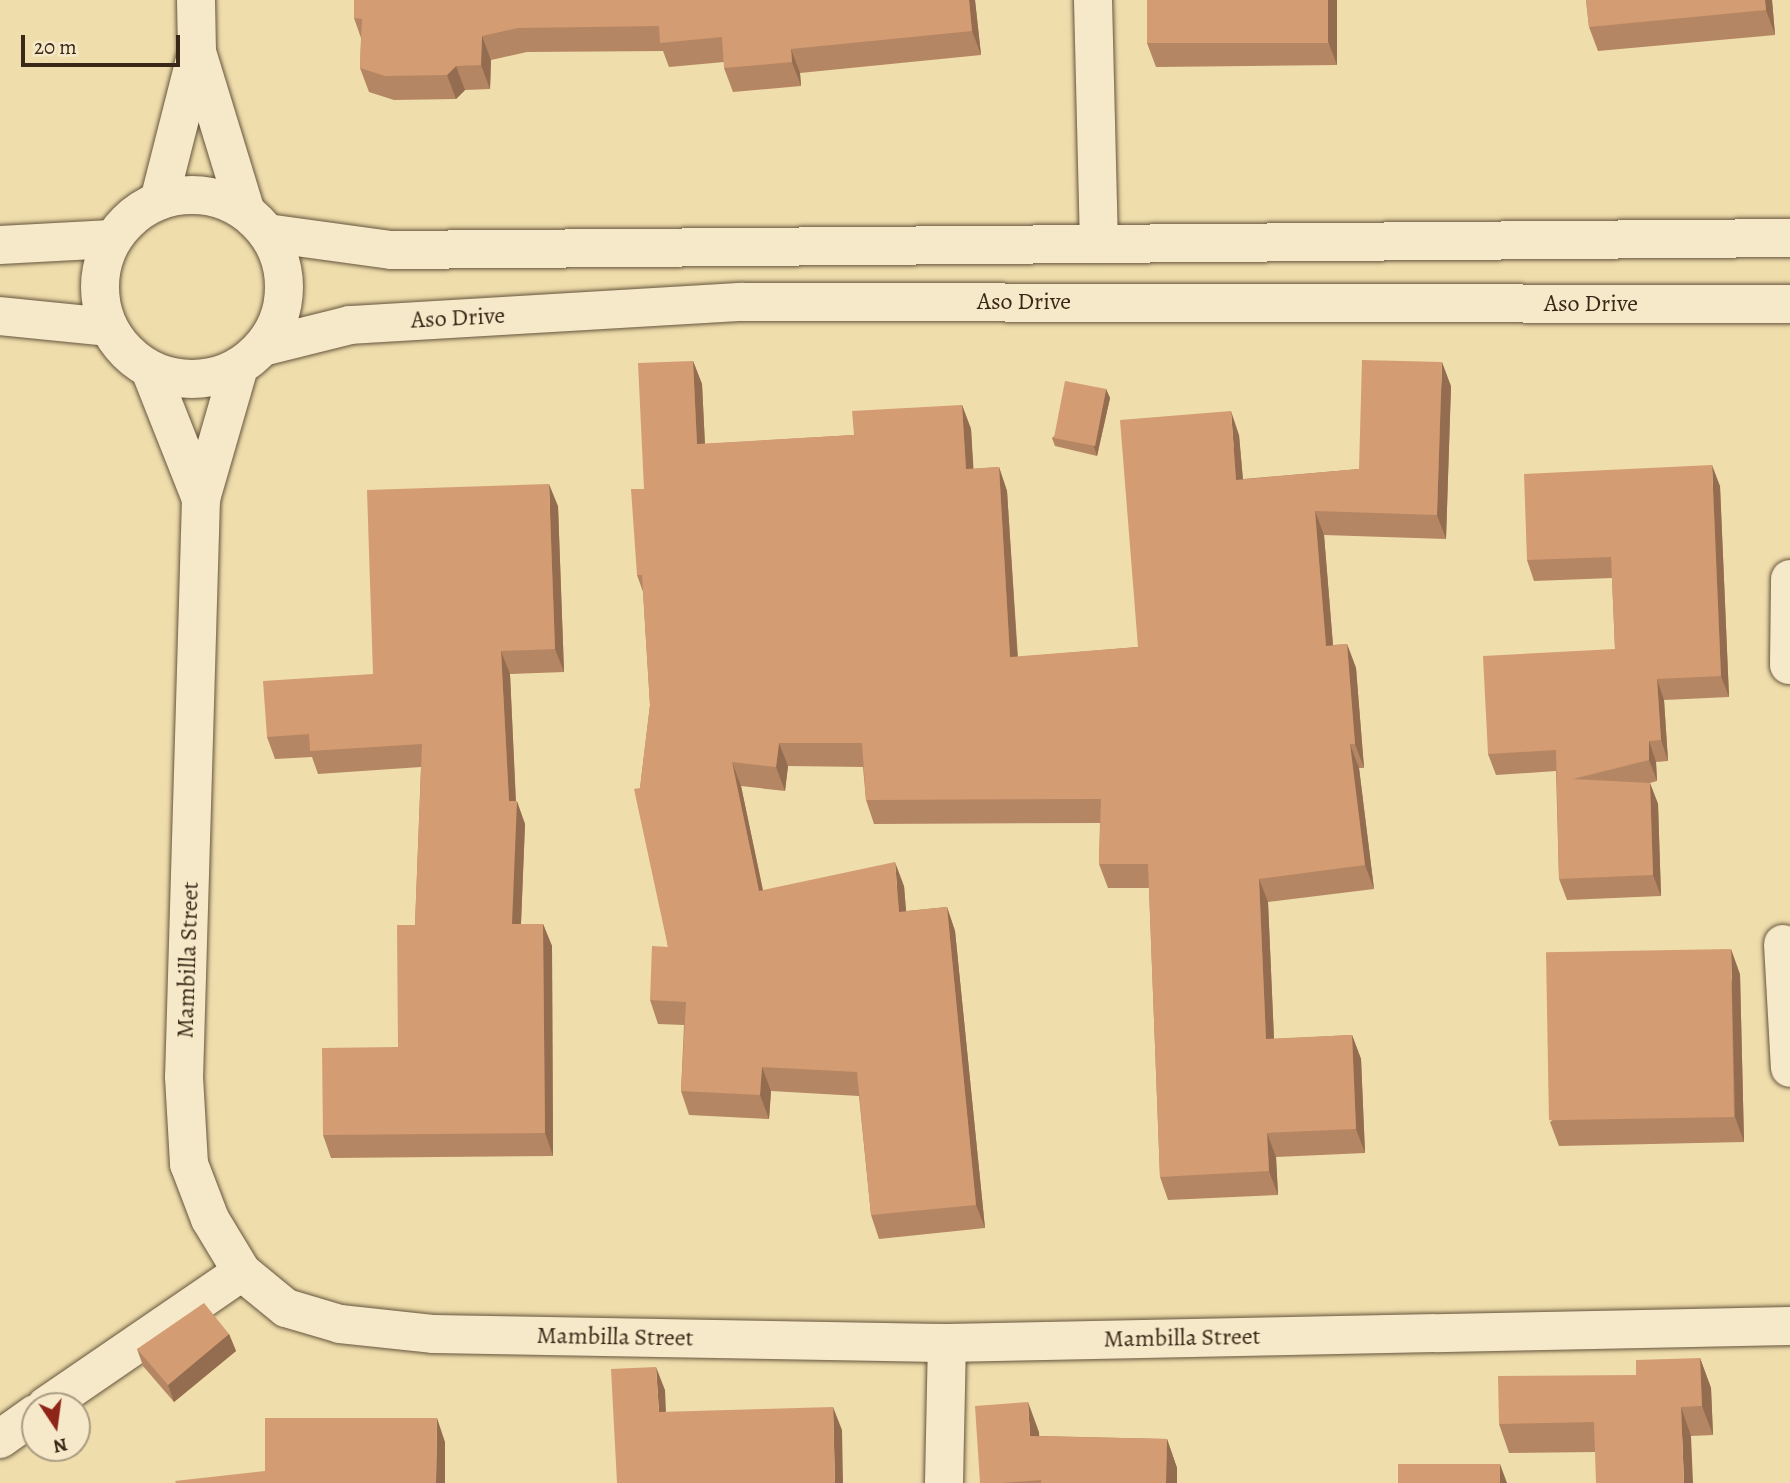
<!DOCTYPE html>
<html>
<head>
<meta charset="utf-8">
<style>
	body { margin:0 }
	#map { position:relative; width:1790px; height:1483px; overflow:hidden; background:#efddac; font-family:Alegreya,serif }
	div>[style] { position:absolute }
	.roads { filter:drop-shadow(0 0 2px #66553c) drop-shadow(0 0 2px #66553c) }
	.minor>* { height:38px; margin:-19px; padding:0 19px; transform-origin:19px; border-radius:19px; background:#f5e9c9 }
	.minor>.ring { margin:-19px; padding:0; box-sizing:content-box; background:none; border:38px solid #f5e9c9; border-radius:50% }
	.wall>* { inset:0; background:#b58663 }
	.shaded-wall>* { inset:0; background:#946d50 }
	.building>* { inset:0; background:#d39c73; transform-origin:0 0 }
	span { translate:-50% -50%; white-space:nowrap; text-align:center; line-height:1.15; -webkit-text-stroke:7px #f5e9c9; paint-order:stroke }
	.street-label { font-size:24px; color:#392817 }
	.north { position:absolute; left:21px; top:1392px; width:70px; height:70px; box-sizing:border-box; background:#f5e9c9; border:2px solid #aa9c82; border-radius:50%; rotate:167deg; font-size:19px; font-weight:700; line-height:28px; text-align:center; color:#392817 }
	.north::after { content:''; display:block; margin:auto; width:24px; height:32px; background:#8f2418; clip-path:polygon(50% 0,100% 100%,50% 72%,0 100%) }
	.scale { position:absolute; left:21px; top:35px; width:159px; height:32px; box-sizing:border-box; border:4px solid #392817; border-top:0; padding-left:9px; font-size:21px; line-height:24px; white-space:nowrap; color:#392817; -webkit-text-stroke:5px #f5e9c9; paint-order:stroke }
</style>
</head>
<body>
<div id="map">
	<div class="roads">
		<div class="minor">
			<i style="left:1093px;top:0;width:244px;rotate:88.6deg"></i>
			<i style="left:197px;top:52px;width:167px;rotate:73deg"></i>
			<i class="ring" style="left:100px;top:195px;width:146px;height:146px"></i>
			<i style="left:159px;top:201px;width:154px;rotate:-75.7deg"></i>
			<i style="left:197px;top:52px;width:52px;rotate:-91.1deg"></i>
			<i style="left:267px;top:233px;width:125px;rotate:7.8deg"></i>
			<i style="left:391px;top:250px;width:1399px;rotate:-0.49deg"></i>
			<i style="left:0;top:245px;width:112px;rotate:-3.1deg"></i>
			<i style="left:0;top:316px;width:109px;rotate:5.8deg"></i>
			<i style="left:262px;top:347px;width:91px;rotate:-14deg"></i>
			<i style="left:350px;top:325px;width:391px;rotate:-3.4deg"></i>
			<i style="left:740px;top:302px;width:1050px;rotate:0.11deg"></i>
			<i style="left:239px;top:367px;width:137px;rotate:106.1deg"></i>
			<i style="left:201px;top:499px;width:578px;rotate:91.68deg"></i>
			<i style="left:184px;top:1077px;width:87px;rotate:86.7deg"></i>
			<i style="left:189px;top:1164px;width:59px;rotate:69.1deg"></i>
			<i style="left:210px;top:1219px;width:62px;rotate:58.9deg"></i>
			<i style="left:242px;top:1272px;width:57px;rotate:39.3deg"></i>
			<i style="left:286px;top:1308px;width:56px;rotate:16.5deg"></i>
			<i style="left:340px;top:1324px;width:95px;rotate:6.1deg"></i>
			<i style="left:434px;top:1334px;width:513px;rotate:1.01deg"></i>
			<i style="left:947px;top:1343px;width:843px;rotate:-1.16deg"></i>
			<i style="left:150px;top:370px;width:139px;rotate:68.4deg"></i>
			<i style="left:1789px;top:665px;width:86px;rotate:-89.3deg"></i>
			<i style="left:1783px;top:944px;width:124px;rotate:86.8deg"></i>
			<i style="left:46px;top:1406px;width:237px;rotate:-34.4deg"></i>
			<i style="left:0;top:1439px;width:43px;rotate:-35.5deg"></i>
			<i style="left:944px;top:1483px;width:140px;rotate:-88.8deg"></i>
		</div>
	</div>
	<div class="wall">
		<i style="clip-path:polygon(975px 0,981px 55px,800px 73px,801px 86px,733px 92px,724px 68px,724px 62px,669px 67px,663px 51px,527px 52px,491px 60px,490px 89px,465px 90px,456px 99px,394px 100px,369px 92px,360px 68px,361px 38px,354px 18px)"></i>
		<i style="clip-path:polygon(1337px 0,1337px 65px,1156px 67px,1147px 43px)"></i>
		<i style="clip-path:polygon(1586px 0,1772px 0,1775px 35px,1598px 51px,1589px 27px)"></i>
		<i style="clip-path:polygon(693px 361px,702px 384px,705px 444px,854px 435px,962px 405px,971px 429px,973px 469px,999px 467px,1007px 491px,1018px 657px,1138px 647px,1239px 435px,1243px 479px,1359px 469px,1451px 386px,1446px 539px,1324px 535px,1333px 645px,1347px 644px,1356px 668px,1364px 768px,1359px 768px,1374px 889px,1268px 902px,1274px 1039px,1352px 1035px,1361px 1059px,1365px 1153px,1276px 1157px,1278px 1195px,1168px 1200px,1160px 1177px,1149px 888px,1108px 888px,1099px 864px,1100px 823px,874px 824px,866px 800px,863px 767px,788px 766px,785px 791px,741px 786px,763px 890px,904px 886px,906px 911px,947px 907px,955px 931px,985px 1228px,879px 1239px,871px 1215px,859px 1096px,771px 1091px,769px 1119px,689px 1115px,681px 1091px,684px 1025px,658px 1024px,650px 1000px,668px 947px,640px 788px,650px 705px,643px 592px,637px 575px,644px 489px)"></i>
		<i style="clip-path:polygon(1106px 389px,1110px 398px,1097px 456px,1055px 446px,1052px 438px)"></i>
		<i style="clip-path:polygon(1720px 486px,1729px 697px,1664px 700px,1668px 761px,1656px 762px,1657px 781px,1650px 783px,1658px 804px,1661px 896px,1567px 900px,1559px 879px,1556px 771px,1496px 775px,1488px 754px,1615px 649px,1612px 578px,1534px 581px,1527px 560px)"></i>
		<i style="clip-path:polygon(558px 506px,564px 672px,510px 674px,516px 801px,525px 824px,521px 924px,543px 924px,552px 946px,553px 1156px,331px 1158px,323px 1135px,398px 1047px,415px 925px,421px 767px,318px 774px,312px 757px,275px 759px,267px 737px,373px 674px)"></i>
		<i style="clip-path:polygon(1740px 974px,1744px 1142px,1559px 1146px,1550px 1122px)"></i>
		<i style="clip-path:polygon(229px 1334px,236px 1351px,174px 1402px,143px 1366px,137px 1349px)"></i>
		<i style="clip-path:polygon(1700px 1358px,1711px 1388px,1713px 1435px,1691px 1436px,1595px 1452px,1509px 1453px,1499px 1424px,1636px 1375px)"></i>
		<i style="clip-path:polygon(1039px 1432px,1039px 1436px,1167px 1439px,1177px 1468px,1177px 1483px,980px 1483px)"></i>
	</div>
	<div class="shaded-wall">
		<i style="clip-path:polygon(969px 0,975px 0,981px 55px,972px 31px)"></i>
		<i style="clip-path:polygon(1328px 0,1337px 0,1337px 65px,1328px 41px)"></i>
		<i style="clip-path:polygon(1765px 0,1772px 0,1775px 35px,1766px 10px)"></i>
		<i style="clip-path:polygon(482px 36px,491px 60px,490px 89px,481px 65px)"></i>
		<i style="clip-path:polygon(791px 49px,800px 73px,801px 86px,792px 62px)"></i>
		<i style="clip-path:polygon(456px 66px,465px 90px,456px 99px,447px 75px)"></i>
		<i style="clip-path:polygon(693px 361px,702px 384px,706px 468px,697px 444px)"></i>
		<i style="clip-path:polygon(1442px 362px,1451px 386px,1446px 539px,1437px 515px)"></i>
		<i style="clip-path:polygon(1106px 389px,1110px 398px,1097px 456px,1094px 447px)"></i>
		<i style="clip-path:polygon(962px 405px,971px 429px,975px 493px,966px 469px)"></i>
		<i style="clip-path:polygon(1231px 411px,1239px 435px,1245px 504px,1236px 480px)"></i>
		<i style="clip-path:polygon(1712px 465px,1720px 486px,1729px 697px,1721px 676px)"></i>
		<i style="clip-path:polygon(999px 467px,1007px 491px,1019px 681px,1010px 657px)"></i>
		<i style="clip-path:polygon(549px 484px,558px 506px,564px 672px,555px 649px)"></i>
		<i style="clip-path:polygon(1315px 511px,1324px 535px,1335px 670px,1326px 646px)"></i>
		<i style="clip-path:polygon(1347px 644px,1356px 668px,1364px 768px,1355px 744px)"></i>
		<i style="clip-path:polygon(501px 651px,510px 674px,516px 807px,517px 801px,525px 824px,520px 947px,512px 924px,509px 801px)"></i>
		<i style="clip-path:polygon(1657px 679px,1664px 700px,1668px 761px,1661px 740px)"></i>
		<i style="clip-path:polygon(1649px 741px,1656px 762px,1657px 781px,1649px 760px)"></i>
		<i style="clip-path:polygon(779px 743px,788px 766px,785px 791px,776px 767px)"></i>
		<i style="clip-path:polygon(1350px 744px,1359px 768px,1374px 889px,1365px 865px)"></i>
		<i style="clip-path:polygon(732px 762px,741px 786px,768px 915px,759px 891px)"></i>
		<i style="clip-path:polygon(1650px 783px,1658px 804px,1661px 896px,1653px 875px)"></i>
		<i style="clip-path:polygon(895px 862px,904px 886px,908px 936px,899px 912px)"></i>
		<i style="clip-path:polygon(1259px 879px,1268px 902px,1275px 1063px,1266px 1039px)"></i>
		<i style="clip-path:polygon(947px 907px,955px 931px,985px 1228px,976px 1205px)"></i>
		<i style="clip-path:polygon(543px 924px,552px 946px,553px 1156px,545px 1133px)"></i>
		<i style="clip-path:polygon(1731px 949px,1740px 974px,1744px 1142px,1735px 1117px)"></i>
		<i style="clip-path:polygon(1352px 1035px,1361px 1059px,1365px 1153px,1356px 1129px)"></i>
		<i style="clip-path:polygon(762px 1067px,771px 1091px,769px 1119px,760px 1095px)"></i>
		<i style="clip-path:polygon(1267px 1133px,1276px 1157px,1278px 1195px,1269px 1171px)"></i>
		<i style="clip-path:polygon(229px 1334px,236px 1351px,174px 1402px,168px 1385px)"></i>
		<i style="clip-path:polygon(1700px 1358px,1711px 1388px,1713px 1435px,1702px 1406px)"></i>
		<i style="clip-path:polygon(656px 1367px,665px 1390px,667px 1435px,659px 1412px)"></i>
		<i style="clip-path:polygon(1028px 1402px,1039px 1432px,1041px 1465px,1030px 1436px)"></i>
		<i style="clip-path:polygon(833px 1407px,842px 1430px,843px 1483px,835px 1483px)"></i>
		<i style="clip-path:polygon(1681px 1407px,1691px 1436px,1693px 1483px,1684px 1483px)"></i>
		<i style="clip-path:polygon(437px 1418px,445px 1442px,445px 1483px,436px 1483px)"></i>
		<i style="clip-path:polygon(1167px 1439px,1177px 1468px,1177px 1483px,1166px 1483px)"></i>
		<i style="clip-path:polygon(1500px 1464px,1507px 1483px,1500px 1483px)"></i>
	</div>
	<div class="building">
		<i style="clip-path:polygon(354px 0,969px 0,972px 31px,791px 49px,792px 62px,724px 68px,722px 37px,660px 43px,659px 26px,518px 28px,482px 36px,481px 65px,456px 66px,447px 75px,385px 76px,360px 68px,362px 19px,354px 18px)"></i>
		<i style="left:1147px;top:0;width:181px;height:43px"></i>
		<i style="clip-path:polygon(1586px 0,1765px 0,1766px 10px,1589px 27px)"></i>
		<i style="clip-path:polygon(1362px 360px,1442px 362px,1437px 515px,1315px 511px,1326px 646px,1347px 644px,1355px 744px,1350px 744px,1365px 865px,1259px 879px,1266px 1039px,1352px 1035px,1356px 1129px,1267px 1133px,1269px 1171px,1160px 1177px,1148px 864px,1099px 864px,1101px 799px,866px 800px,862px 743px,779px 743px,776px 767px,732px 762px,759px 891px,895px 862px,899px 912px,947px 907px,976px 1205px,871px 1215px,857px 1072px,762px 1067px,760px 1095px,681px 1091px,686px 1002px,650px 1000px,652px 946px,668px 947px,634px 789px,640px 788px,650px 705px,642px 575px,637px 575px,631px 489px,644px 489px,638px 363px,693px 361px,697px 444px,854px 435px,852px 411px,962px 405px,966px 469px,999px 467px,1010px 657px,1138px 647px,1120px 420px,1231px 411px,1236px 480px,1359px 469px)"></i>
		<i style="left:1065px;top:381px;width:42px;height:58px;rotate:11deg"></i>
		<i style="clip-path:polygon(1712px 465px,1721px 676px,1657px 679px,1661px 740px,1649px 741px,1649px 760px,1573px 779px,1650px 783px,1653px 875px,1559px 879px,1556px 750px,1488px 754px,1483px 656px,1615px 649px,1611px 557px,1527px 560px,1524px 474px)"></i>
		<i style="clip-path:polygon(549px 484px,555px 649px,501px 651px,509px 801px,517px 801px,512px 924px,543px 924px,545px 1133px,323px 1135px,322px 1048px,398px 1047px,397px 925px,415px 925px,422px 744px,310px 751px,309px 734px,267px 737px,263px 681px,373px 674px,367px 490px)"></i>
		<i style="left:1731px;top:949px;width:168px;height:185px;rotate:89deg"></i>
		<i style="clip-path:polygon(204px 1303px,229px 1334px,168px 1385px,137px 1349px)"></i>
		<i style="clip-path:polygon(1700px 1358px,1702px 1406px,1681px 1407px,1684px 1483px,1596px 1483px,1594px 1422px,1499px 1424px,1498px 1376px,1636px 1375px,1636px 1360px)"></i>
		<i style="clip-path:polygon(656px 1367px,659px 1412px,833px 1407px,835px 1483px,617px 1483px,611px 1369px)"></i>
		<i style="clip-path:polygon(1028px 1402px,1030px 1436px,1167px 1439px,1166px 1483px,1041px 1483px,1041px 1480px,1001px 1483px,980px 1483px,975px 1406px)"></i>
		<i style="clip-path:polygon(265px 1418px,437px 1418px,436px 1483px,176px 1483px,175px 1481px,265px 1471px)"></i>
		<i style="left:1398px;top:1464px;width:102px;height:19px"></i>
	</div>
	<div class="street-label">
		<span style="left:1024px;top:302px">Aso Drive</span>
		<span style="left:1591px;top:304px">Aso Drive</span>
		<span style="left:458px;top:318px;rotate:-3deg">Aso Drive</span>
		<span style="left:188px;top:960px;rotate:-88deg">Mambilla Street</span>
		<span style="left:615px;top:1337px;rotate:1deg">Mambilla Street</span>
		<span style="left:1182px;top:1338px;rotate:-1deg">Mambilla Street</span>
	</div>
	<div class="north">N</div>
	<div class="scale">20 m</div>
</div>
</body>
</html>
